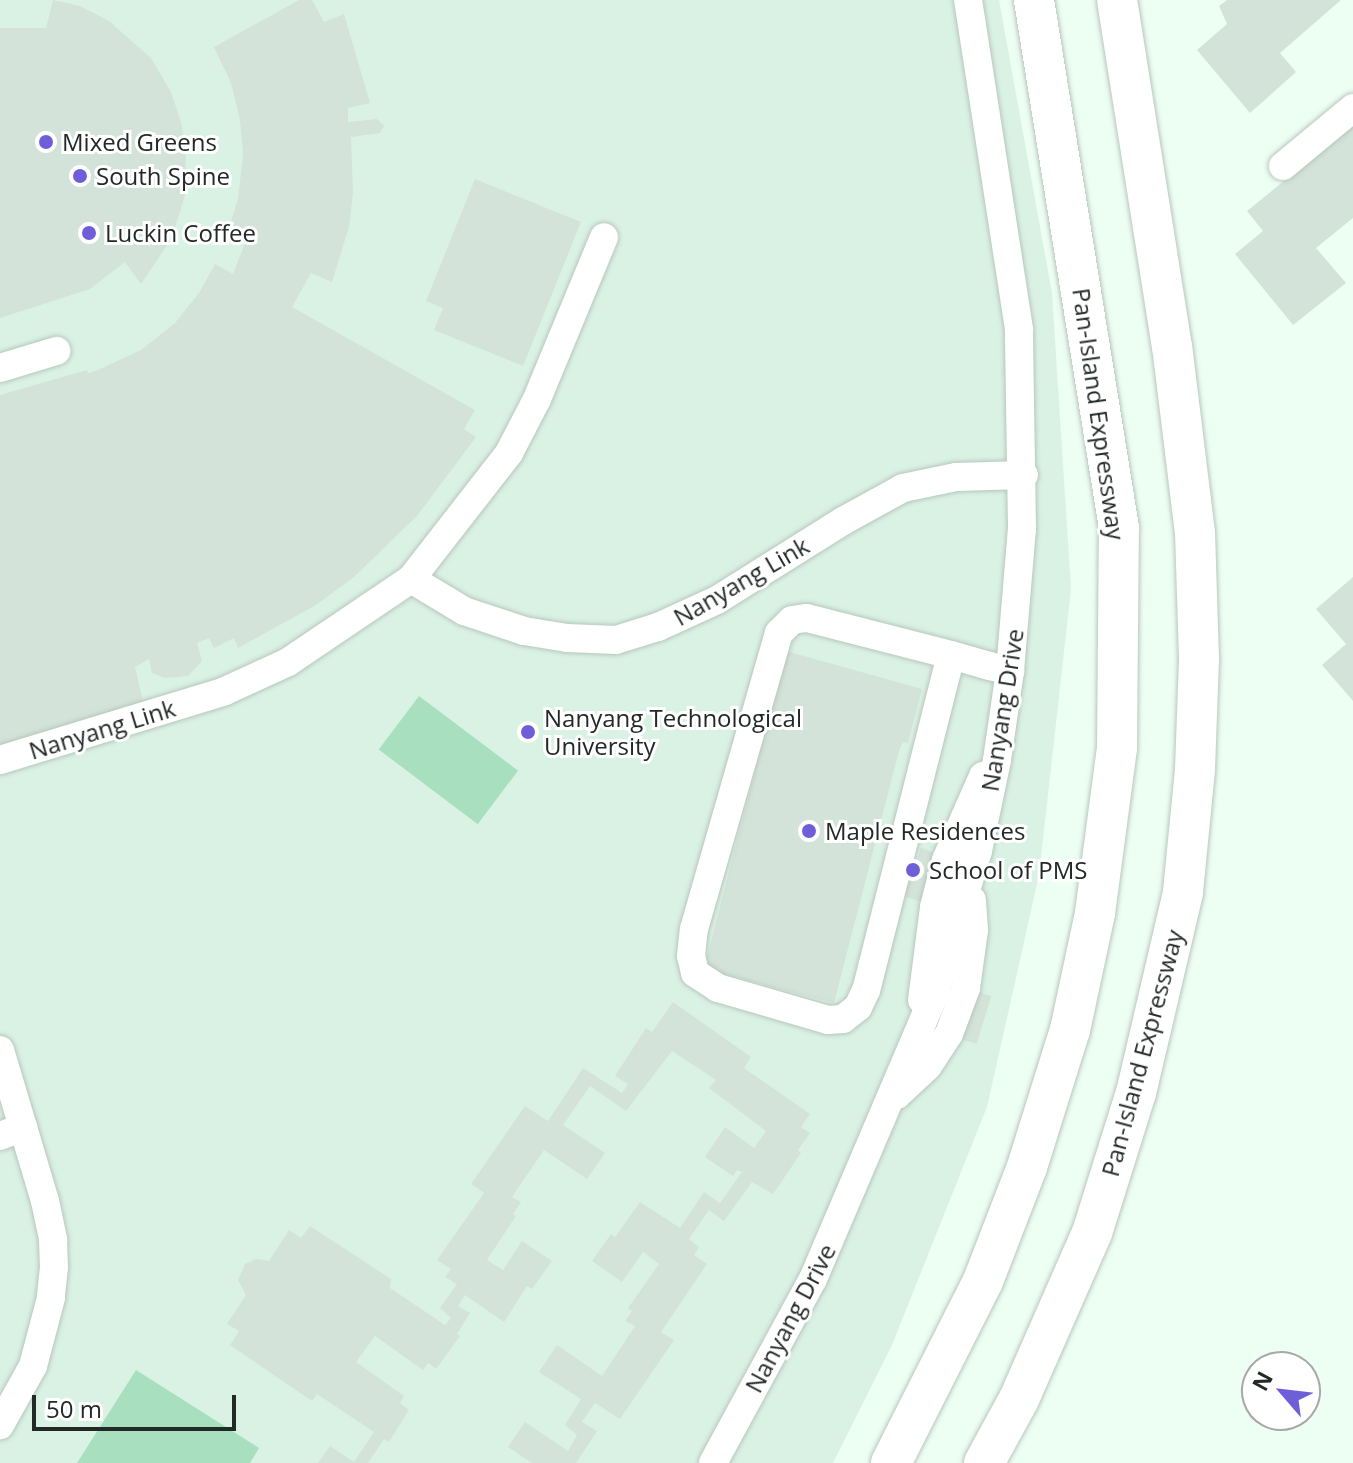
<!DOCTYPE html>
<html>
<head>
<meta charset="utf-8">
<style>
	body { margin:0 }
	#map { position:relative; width:1353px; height:1463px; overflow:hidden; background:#edfef3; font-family:"Open Sans",sans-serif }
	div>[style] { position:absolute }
	.built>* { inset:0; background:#daf2e4 }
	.green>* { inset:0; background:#a8e0bf; transform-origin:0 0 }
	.building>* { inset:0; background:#d3e3d9; transform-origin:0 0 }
	.roads { filter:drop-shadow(0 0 2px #b7c7bd) drop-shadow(0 0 2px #b7c7bd) }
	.minor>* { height:28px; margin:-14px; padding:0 14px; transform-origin:14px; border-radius:14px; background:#fff }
	.highway>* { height:40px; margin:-20px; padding:0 20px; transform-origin:20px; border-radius:20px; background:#fff }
	.dots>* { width:22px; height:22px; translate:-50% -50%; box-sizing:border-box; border:4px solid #fff; border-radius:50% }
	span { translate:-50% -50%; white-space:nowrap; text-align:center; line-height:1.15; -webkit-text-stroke:6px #fff; paint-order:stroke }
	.poi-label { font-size:24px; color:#232926 }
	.left { translate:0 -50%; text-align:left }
	.street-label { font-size:24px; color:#232926 }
	.north { position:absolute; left:1241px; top:1351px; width:80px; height:80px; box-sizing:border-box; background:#fff; border:2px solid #a7a9a8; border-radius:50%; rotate:298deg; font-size:22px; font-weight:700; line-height:32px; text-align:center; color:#232926 }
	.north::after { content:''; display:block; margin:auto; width:28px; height:36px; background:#6e5fd9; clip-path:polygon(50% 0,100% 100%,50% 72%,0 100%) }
	.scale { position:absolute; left:32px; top:1395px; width:204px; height:36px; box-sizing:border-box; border:4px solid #232926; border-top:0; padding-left:10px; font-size:24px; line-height:28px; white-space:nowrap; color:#232926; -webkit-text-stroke:6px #fff; paint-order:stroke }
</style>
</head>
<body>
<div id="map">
	<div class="built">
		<i style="clip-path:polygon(0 0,999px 0,1052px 293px,1071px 589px,1039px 875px,987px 1107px,892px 1345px,833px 1463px,0 1463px)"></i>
	</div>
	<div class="green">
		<i style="left:419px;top:696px;width:124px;height:67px;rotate:37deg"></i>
		<i style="clip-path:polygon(136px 1370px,259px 1448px,250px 1463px,77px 1463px)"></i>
	</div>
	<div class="building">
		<i style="clip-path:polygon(53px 0,80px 6px,109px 21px,151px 58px,171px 92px,181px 122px,186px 149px,185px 195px,172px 238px,141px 284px,125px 262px,90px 289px,0 318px,0 28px,46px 28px)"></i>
		<i style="clip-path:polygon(299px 0,312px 0,324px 22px,344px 14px,370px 103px,348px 108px,348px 122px,377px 119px,384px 126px,380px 133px,351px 137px,353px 193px,349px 227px,332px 282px,311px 273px,292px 307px,475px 410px,464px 429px,476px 437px,417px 516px,354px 577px,316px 605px,238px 648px,234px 638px,214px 648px,209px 638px,197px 643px,202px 661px,188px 676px,165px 678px,152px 673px,149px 659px,135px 667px,145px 710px,0 752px,0 395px,87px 370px,88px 373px,98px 370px,141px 350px,175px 323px,199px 293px,215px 264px,233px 274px,245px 243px,226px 237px,238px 199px,243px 154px,240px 120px,231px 83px,214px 47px)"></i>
		<i style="clip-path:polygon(1227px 0,1341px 0,1280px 53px,1296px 72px,1250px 113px,1197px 50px,1227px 24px,1219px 6px)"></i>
		<i style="clip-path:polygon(1353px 125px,1353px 218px,1316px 248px,1346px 283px,1293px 325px,1235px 254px,1263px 231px,1247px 211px)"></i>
		<i style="clip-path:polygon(475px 179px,581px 222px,523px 366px,434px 330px,443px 308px,426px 301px)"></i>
		<i style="clip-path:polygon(1353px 577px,1353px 701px,1322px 665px,1346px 644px,1316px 609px)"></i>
		<i style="clip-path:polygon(786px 651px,922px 689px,908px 743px,903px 742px,899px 751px,834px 1003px,704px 969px)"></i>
		<i style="left:921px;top:848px;width:18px;height:51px;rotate:19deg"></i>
		<i style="left:975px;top:991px;width:17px;height:50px;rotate:17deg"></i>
		<i style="clip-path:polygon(673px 1002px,751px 1057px,744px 1068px,810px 1114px,801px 1127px,810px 1133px,798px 1150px,801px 1153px,773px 1194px,752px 1182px,724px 1221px,709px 1210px,689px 1239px,699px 1247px,694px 1255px,707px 1264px,661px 1332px,674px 1340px,620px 1419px,595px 1403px,582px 1422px,597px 1431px,576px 1463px,532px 1463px,508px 1447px,525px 1422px,568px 1451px,577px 1435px,565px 1425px,581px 1399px,539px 1372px,557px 1345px,602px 1376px,635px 1326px,625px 1321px,632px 1311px,628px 1308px,659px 1264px,643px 1252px,622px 1282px,592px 1261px,611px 1234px,615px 1237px,640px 1202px,680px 1228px,704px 1192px,720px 1203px,742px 1172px,737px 1170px,733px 1176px,705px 1157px,725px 1127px,754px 1148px,766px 1131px,709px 1088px,716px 1080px,672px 1051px,626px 1111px,590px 1086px,563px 1125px,605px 1153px,587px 1179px,544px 1150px,512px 1197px,521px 1202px,513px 1214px,516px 1216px,487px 1260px,503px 1270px,522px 1241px,552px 1261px,532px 1289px,527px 1286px,504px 1322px,465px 1295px,458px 1306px,470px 1313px,457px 1334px,460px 1336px,436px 1369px,428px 1363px,423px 1370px,375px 1336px,356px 1362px,404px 1396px,400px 1403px,409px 1410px,389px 1442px,384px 1439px,368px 1463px,318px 1463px,330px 1446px,354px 1462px,374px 1432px,317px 1394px,312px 1401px,230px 1345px,239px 1331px,227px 1324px,246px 1295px,238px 1280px,245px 1264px,256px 1259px,269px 1261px,289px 1230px,301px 1238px,310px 1226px,391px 1279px,390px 1288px,445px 1325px,451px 1318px,440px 1308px,457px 1284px,445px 1277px,451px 1269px,437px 1260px,484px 1193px,471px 1184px,525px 1106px,548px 1121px,583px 1068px,622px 1093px,628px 1084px,615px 1076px,646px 1028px,652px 1032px)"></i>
	</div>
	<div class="roads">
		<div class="minor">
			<i style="left:1283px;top:166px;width:91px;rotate:-39.6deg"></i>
			<i style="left:0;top:368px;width:59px;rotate:-16.9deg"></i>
			<i style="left:411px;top:579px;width:62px;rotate:31.1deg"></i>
			<i style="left:464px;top:611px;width:63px;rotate:18.4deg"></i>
			<i style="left:524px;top:631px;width:44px;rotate:9.2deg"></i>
			<i style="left:567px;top:638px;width:49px;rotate:2.3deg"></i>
			<i style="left:616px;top:640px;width:44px;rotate:-17.2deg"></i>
			<i style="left:658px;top:627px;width:65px;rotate:-24.6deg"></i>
			<i style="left:717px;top:600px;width:149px;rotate:-32.1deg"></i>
			<i style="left:843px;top:521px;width:68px;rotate:-28.8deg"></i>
			<i style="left:903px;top:488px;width:54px;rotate:-11.7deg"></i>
			<i style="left:956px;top:477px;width:68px;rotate:-1.7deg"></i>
			<i style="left:951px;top:655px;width:346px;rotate:104.2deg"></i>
			<i style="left:866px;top:990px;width:19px;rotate:115deg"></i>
			<i style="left:858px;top:1007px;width:19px;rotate:141deg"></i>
			<i style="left:843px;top:1019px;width:15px;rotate:176deg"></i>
			<i style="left:828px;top:1020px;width:115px;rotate:-163.8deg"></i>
			<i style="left:718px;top:988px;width:27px;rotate:-147deg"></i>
			<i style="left:695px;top:973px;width:17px;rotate:-103deg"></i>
			<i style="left:691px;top:956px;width:27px;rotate:-84deg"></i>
			<i style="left:694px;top:929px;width:308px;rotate:-74deg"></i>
			<i style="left:779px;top:633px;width:18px;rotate:-45deg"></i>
			<i style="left:792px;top:620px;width:15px;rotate:-8deg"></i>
			<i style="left:807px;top:618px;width:149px;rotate:14.4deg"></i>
			<i style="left:951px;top:655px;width:41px;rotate:15.8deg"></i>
			<i style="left:990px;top:666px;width:21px;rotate:14deg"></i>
			<i style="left:0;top:760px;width:235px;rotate:-17deg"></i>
			<i style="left:225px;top:691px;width:69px;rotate:-24.7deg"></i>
			<i style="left:288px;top:662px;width:148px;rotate:-34deg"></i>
			<i style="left:411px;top:579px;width:160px;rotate:-52.1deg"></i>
			<i style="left:509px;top:453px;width:61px;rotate:-62.6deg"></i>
			<i style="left:537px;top:399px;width:175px;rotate:-67.5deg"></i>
			<i style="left:922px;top:1000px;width:94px;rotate:-82.6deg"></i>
			<i style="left:934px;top:907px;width:49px;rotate:-75.7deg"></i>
			<i style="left:946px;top:860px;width:92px;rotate:-66.2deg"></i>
			<i style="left:0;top:1050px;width:158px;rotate:73.4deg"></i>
			<i style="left:45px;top:1201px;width:40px;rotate:78deg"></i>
			<i style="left:53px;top:1240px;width:27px;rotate:88deg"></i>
			<i style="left:54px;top:1267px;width:31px;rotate:96deg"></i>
			<i style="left:51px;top:1298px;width:70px;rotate:104.8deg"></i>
			<i style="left:33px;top:1366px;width:68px;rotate:119.2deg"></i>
			<i style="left:897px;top:1095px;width:42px;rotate:-43.1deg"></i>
			<i style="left:928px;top:1066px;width:38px;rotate:-57deg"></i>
			<i style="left:949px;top:1034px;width:49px;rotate:-69.7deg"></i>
			<i style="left:966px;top:988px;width:59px;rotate:-82.1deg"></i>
			<i style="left:974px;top:930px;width:30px;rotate:-94deg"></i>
			<i style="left:0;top:1136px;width:25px;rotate:-21deg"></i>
			<i style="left:713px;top:1463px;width:209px;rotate:-61.5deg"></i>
			<i style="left:813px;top:1279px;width:314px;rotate:-66.9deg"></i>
			<i style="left:936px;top:990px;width:145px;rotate:-73.2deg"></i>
			<i style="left:978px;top:851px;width:93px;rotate:-78.2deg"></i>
			<i style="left:997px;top:760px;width:90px;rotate:-81.7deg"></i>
			<i style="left:1010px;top:671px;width:143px;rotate:-85.2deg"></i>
			<i style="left:1022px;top:529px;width:200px;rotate:-90.9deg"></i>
			<i style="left:1019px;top:329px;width:333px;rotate:-98.8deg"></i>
		</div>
		<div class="highway">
			<i style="left:891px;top:1463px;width:204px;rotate:-63.2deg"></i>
			<i style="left:983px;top:1281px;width:122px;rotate:-68.9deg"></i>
			<i style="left:1027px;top:1167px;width:144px;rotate:-72.6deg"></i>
			<i style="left:1070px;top:1030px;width:120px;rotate:-77.9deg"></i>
			<i style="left:1095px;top:913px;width:166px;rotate:-82.4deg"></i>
			<i style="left:1117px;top:748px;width:220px;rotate:-89.5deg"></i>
			<i style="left:1119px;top:528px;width:535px;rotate:-99.15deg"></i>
			<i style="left:984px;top:1463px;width:73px;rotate:-61.3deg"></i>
			<i style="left:1019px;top:1399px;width:181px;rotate:-66.3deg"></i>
			<i style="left:1092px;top:1233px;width:147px;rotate:-72.6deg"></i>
			<i style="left:1136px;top:1093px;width:206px;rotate:-76.8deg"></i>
			<i style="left:1183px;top:892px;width:124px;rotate:-84.4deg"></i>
			<i style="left:1195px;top:769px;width:110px;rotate:-87.9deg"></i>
			<i style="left:1199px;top:659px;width:126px;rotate:-91.8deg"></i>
			<i style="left:1195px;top:533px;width:187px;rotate:-97deg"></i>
			<i style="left:1172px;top:347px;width:351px;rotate:-99deg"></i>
		</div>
	</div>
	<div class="dots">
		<i style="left:46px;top:142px;background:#6e5fd9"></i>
		<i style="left:80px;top:176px;background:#6e5fd9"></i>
		<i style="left:89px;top:233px;background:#6e5fd9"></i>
		<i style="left:528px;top:732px;background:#6e5fd9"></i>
		<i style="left:809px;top:831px;background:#6e5fd9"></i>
		<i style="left:913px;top:870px;background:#6e5fd9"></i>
	</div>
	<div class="poi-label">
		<span class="left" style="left:62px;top:142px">Mixed Greens</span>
		<span class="left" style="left:96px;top:176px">South Spine</span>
		<span class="left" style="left:105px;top:233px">Luckin Coffee</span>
		<span class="left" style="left:544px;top:732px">Nanyang Technological<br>University</span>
		<span class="left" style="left:825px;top:831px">Maple Residences</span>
		<span class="left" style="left:929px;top:870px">School of PMS</span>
	</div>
	<div class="street-label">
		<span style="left:1099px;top:414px;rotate:82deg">Pan-Island Expressway</span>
		<span style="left:741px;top:581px;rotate:-30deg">Nanyang Link</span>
		<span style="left:1002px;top:710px;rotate:-81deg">Nanyang Drive</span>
		<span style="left:102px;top:729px;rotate:-17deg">Nanyang Link</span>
		<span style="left:1142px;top:1053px;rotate:-75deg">Pan-Island Expressway</span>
		<span style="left:790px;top:1318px;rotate:-62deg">Nanyang Drive</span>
	</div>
	<div class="north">N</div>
	<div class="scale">50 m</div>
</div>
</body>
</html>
